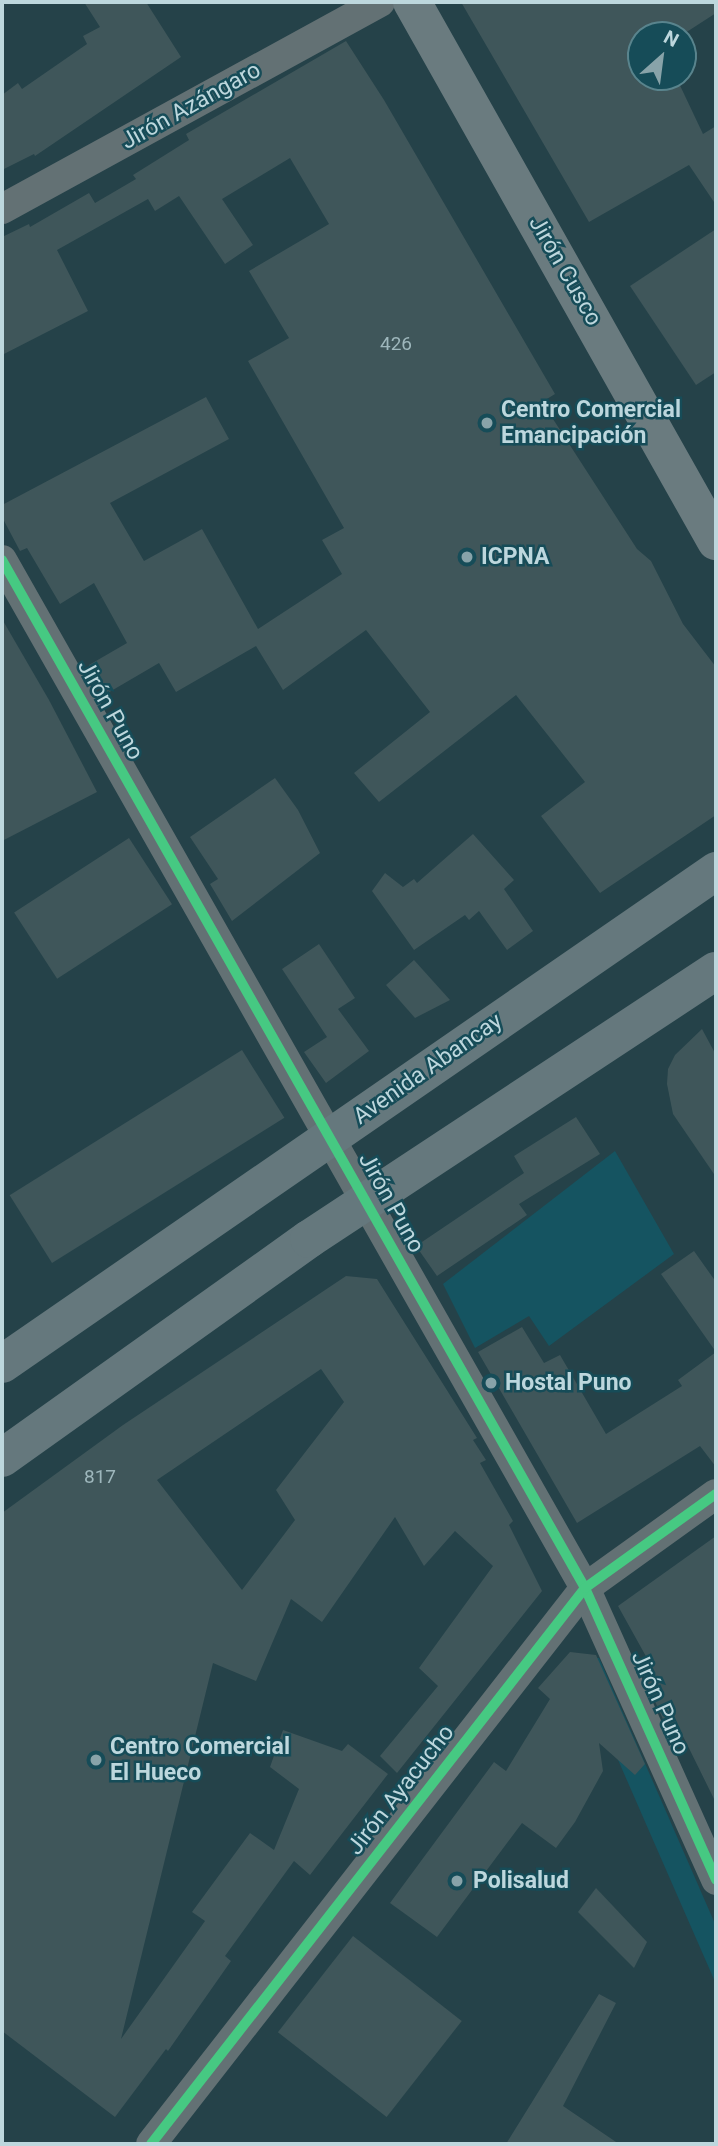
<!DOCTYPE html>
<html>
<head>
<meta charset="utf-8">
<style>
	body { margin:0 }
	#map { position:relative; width:718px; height:2146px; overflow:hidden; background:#254249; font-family:Roboto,sans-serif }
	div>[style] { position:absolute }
	.built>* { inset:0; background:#155461 }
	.building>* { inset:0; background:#3f565a; transform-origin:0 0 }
	.street>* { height:30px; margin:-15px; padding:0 15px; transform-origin:15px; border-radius:15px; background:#637174 }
	.secondary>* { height:38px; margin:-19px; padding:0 19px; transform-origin:19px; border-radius:19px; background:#6a7b7f }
	.primary>* { height:38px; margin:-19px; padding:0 19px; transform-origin:19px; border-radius:19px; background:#65787d }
	.cycleway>* { height:10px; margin:-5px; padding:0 5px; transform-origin:5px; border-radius:5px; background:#46c982 }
	.dots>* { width:19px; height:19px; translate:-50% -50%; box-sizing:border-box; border:4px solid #164c58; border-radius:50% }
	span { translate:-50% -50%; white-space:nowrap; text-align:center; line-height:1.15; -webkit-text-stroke:5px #164c58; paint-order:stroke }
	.number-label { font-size:19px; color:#9eb7bc }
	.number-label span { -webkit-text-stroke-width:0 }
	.street-label { font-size:23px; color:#bdd7dd }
	.poi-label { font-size:23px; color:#bdd7dd; font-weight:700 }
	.left { translate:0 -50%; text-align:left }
	.frame { position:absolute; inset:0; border:4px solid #bdd7dd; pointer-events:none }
	.north { position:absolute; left:627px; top:21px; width:70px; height:70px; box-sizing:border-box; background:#164c58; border:2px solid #59848d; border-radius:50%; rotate:28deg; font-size:19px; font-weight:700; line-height:28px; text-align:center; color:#bdd7dd }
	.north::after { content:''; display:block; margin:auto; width:24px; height:32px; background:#88a3a9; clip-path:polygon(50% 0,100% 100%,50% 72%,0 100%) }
</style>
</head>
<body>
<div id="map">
	<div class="built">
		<i style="clip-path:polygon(615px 1151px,674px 1254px,549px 1346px,529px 1316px,475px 1348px,443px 1284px)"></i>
		<i style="clip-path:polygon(573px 1657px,599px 1658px,716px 1926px,716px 1984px)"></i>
	</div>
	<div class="building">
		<i style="clip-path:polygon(84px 2px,146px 2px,181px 57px,35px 156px,34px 154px,2px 170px,2px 95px,18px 83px,22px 89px,87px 44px,83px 36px,100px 27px)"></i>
		<i style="clip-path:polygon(461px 2px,716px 2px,716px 13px,682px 35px,641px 35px,641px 77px,676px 77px,703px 134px,716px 126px,716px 205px,689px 165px,589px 222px)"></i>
		<i style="clip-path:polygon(346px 41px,384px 100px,555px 394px,542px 402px,637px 549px,651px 561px,683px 624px,716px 667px,716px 815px,600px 893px,541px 816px,585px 782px,516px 695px,379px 802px,354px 773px,430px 712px,366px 630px,283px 690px,256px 646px,176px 692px,159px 663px,106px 694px,89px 665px,127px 643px,94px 583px,60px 604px,27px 548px,20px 551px,2px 517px,2px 505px,206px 397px,229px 439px,110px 503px,144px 561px,202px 529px,258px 629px,342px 574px,322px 540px,344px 528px,248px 361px,289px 338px,249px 271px,329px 224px,290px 158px,222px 199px,253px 245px,225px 264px,179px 196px,155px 211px,148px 199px,57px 250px,88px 311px,2px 355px,2px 237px,29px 224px,30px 227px,89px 193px,95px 203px,136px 179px,133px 175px,189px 140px,186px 134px)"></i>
		<i style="clip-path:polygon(716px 229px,716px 372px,696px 385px,630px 286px)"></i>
		<i style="clip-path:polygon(2px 619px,49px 700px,97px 792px,2px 841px)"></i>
		<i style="clip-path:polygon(275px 778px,298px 810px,320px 853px,232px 921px,210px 884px,218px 879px,190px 837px)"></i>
		<i style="clip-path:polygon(473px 834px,514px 880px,504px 889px,533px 931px,507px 950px,479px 911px,469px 920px,465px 915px,414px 950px,372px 891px,385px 873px,403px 887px,414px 879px,417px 883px)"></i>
		<i style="left:129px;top:838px;width:79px;height:137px;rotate:57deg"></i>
		<i style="clip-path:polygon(319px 944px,355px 998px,338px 1009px,369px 1051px,326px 1083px,304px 1052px,327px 1037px,282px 969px)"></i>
		<i style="clip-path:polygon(414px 960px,450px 1000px,415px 1018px,386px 985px)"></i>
		<i style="clip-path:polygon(702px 1029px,716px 1055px,716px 1177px,673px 1114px,667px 1084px,668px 1069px,675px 1055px)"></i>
		<i style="left:242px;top:1050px;width:80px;height:274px;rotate:58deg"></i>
		<i style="clip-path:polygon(576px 1117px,600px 1154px,519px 1204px,527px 1215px,437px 1276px,416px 1246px,524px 1173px,514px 1156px)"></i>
		<i style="clip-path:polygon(694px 1251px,716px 1282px,716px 1467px,700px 1446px,577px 1523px,478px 1352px,522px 1327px,544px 1363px,560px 1355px,606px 1434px,682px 1386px,678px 1380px,716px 1352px,661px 1274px)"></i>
		<i style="clip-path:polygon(evenodd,346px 1276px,377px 1279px,477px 1438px,473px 1440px,486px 1460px,480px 1463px,513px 1521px,509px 1525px,542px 1591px,397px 1773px,380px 1756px,438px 1686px,419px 1668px,493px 1566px,455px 1531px,424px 1566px,395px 1517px,322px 1622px,291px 1599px,256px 1681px,213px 1663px,121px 2039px,205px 1921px,192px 1912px,250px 1833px,274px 1850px,299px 1789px,270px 1767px,283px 1730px,342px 1751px,348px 1744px,388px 1774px,310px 1875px,294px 1861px,225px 1956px,231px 1961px,168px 2051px,166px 2049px,115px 2117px,2px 2031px,2px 1513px,123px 1425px,346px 1276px,321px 1369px,344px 1402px,276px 1490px,295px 1520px,242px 1590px,157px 1480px,321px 1369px)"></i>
		<i style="clip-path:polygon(716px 1536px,716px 1803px,678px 1726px,670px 1735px,636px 1659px,648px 1660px,618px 1606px)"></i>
		<i style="clip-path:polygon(570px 1652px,596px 1655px,645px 1764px,635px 1775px,599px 1743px,603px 1771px,575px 1822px,556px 1848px,522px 1823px,437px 1937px,390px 1903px,494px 1762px,506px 1771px,550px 1699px,538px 1688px)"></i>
		<i style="clip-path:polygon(596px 1888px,647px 1942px,634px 1968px,578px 1912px)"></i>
		<i style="left:353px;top:1936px;width:138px;height:122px;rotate:38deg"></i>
		<i style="clip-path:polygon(599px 1994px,616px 2003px,563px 2106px,619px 2144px,506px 2144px)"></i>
	</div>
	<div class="street">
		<i style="left:2px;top:209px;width:431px;rotate:-28.7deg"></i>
		<i style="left:2px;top:560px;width:1182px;rotate:60.44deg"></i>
		<i style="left:585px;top:1588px;width:320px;rotate:65.8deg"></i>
		<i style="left:151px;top:2144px;width:705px;rotate:-52.03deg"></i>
		<i style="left:585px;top:1588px;width:161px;rotate:-35.7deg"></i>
	</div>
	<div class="secondary">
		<i style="left:412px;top:2px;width:619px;rotate:60.58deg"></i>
	</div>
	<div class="primary">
		<i style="left:2px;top:1364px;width:868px;rotate:-34.62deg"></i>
		<i style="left:2px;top:1458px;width:377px;rotate:-35.5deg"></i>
		<i style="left:309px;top:1239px;width:487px;rotate:-33.4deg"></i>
	</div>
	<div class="cycleway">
		<i style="left:2px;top:560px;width:1182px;rotate:60.44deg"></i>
		<i style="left:585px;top:1588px;width:320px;rotate:65.8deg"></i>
		<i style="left:151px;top:2144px;width:705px;rotate:-52.03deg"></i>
		<i style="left:585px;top:1588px;width:161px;rotate:-35.7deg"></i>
	</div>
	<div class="dots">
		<i style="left:487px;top:423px;background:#88a3a9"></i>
		<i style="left:467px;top:557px;background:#88a3a9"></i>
		<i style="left:491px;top:1383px;background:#88a3a9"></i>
		<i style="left:96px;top:1760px;background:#88a3a9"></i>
		<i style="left:457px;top:1881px;background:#88a3a9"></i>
	</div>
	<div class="number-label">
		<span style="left:396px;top:344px">426</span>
		<span style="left:100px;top:1477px">817</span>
	</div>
	<div class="street-label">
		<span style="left:191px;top:106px;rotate:-29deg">Jirón Azángaro</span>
		<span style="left:565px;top:271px;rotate:60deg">Jirón Cusco</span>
		<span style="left:110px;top:710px;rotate:61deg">Jirón Puno</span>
		<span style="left:428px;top:1069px;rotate:-35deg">Avenida Abancay</span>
		<span style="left:391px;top:1203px;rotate:61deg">Jirón Puno</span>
		<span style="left:660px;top:1703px;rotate:66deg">Jirón Puno</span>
		<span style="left:401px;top:1790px;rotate:-52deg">Jirón Ayacucho</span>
	</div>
	<div class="poi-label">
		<span class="left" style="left:501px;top:423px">Centro Comercial<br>Emancipación</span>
		<span class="left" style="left:481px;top:557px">ICPNA</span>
		<span class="left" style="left:505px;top:1383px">Hostal Puno</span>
		<span class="left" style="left:110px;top:1760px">Centro Comercial<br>El Hueco</span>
		<span class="left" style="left:473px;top:1881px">Polisalud</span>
	</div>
	<div class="frame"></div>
	<div class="north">N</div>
</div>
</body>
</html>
